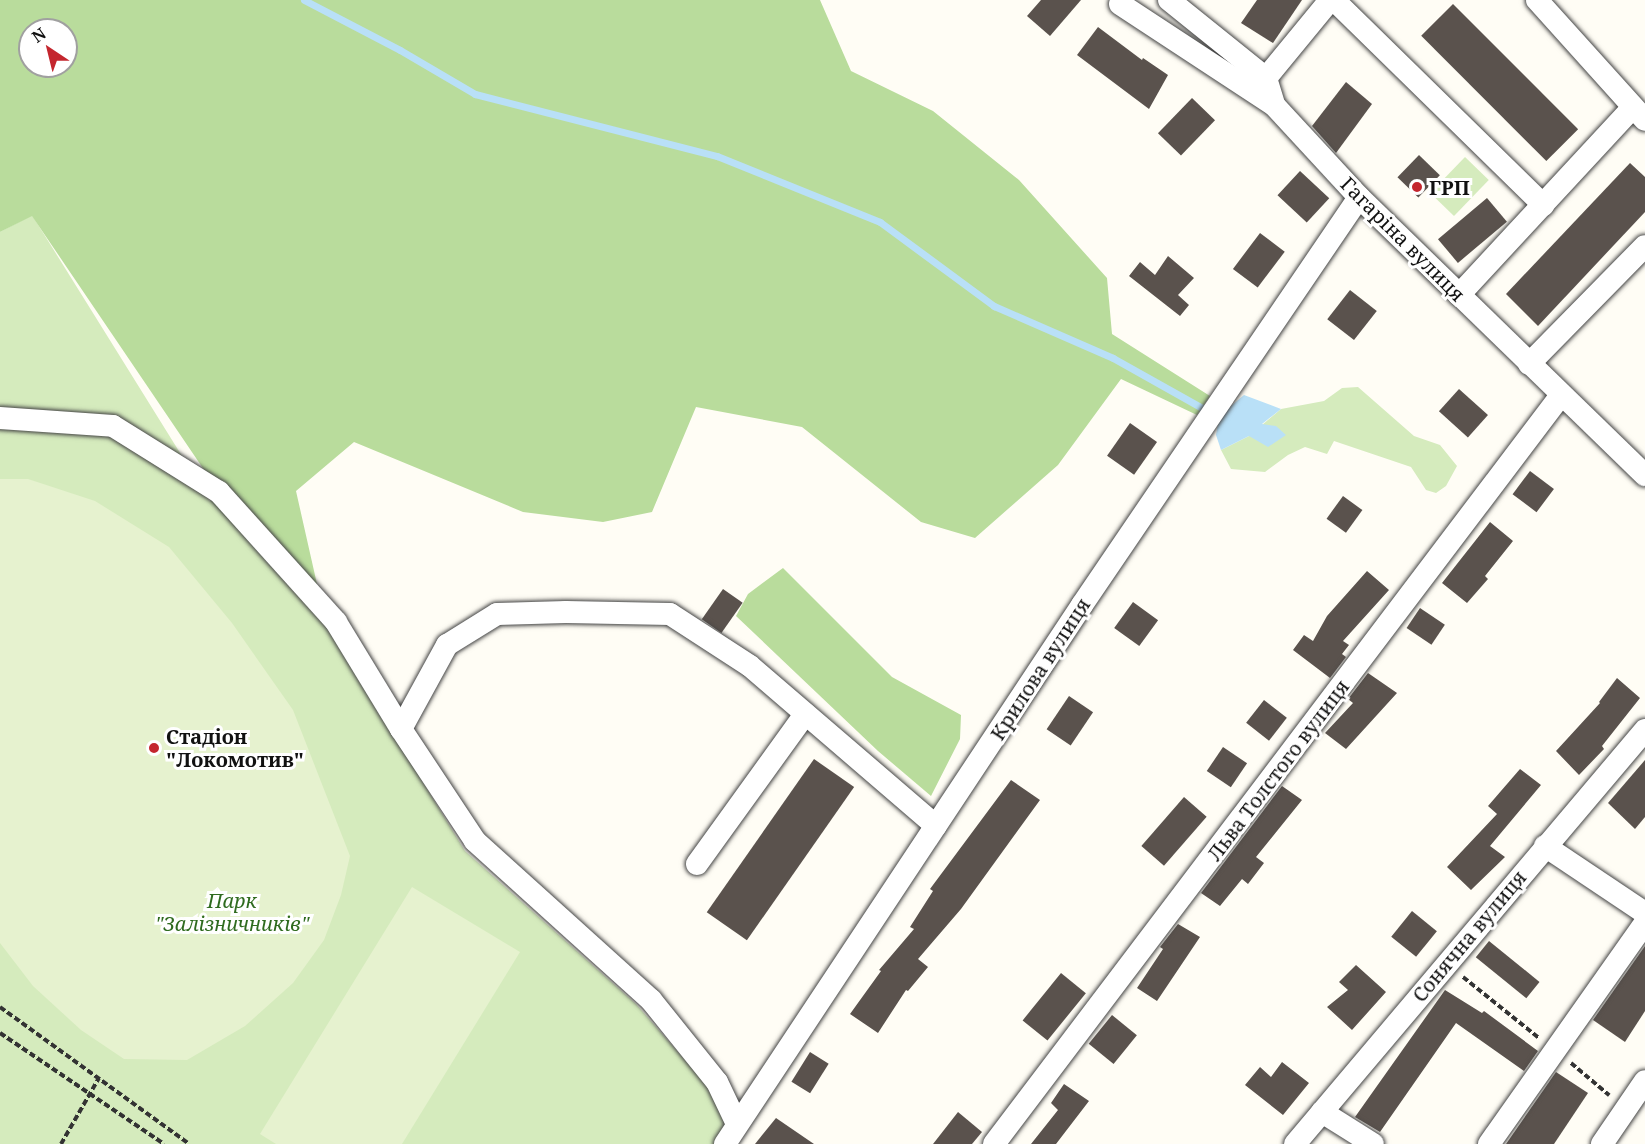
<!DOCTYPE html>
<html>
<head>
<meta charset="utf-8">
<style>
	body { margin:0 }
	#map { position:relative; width:1645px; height:1144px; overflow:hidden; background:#fffdf5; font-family:"Noto Serif",serif }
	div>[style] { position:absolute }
	.green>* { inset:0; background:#d5ebbd; transform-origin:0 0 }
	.forest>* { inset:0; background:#b9dc9c }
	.pitch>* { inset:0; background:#e6f2cf }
	.water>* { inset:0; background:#b9e0f7 }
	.stream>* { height:7px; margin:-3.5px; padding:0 3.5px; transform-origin:3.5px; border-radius:3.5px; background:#b9e0f7 }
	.building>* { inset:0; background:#5a524d; transform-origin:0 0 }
	.path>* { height:4px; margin-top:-2px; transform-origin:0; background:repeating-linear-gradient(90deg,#333 0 6px,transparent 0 9px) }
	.roads { filter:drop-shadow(0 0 2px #444) drop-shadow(0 0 2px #444) }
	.minor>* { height:22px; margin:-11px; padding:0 11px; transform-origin:11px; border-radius:11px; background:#fff }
	.dots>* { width:16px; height:16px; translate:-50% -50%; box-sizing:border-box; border:3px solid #fff; border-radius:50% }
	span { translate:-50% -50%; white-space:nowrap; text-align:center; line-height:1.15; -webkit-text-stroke:6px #fff; paint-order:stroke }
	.poi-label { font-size:20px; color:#111; font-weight:700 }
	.left { translate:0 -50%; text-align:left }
	.street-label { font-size:20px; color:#111 }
	.park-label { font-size:20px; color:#2f6b1f; font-style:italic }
	.north { position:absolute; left:18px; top:18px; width:60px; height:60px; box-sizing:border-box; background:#fff; border:2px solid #a0a0a0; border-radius:50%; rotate:325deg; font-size:16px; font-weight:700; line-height:24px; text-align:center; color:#111 }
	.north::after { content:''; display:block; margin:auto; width:21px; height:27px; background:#c4262e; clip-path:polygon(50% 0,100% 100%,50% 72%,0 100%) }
</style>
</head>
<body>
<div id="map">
	<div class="green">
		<i style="left:1465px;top:157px;width:33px;height:50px;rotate:44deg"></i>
		<i style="clip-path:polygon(32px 215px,210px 501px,326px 624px,465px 851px,636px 1004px,712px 1091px,726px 1126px,714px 1144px,0 1144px,0 232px)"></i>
		<i style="clip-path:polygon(1358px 387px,1414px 436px,1440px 445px,1457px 466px,1446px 486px,1436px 493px,1426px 490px,1411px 467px,1334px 441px,1327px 454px,1305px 447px,1288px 455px,1265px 472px,1231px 469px,1221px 450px,1249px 436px,1281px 409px,1324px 401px,1342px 388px)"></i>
	</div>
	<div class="forest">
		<i style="clip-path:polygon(evenodd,0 0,820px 0,851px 71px,933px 111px,1019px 180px,1107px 278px,1112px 334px,1210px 396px,1197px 415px,1121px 379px,1058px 465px,975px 538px,921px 522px,802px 427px,696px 407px,652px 512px,603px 522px,523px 512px,354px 442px,296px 491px,326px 624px,210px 501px,219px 492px,32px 216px,0 232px,0 0,30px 30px,66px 30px,66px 66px,30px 66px,30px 30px)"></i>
		<i style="clip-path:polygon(783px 568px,892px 677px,961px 715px,960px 739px,931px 796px,878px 751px,736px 616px,748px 594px)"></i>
	</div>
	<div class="pitch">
		<i style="clip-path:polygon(0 479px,28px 479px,95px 501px,169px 547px,232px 623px,293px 710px,350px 856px,341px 895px,324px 940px,293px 983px,245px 1026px,187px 1060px,124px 1059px,81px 1030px,33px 986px,0 943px)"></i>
		<i style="clip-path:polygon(412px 887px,520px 952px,402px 1144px,276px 1144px,260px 1134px)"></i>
	</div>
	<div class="water">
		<i style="clip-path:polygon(1244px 395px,1281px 409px,1262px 424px,1276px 426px,1286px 435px,1268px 447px,1249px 436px,1221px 450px,1216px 435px,1219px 416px)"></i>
	</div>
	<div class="stream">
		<i style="left:304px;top:0;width:108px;rotate:27.5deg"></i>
		<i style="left:400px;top:50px;width:87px;rotate:30.4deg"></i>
		<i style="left:475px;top:94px;width:250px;rotate:14.4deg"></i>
		<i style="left:717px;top:156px;width:176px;rotate:22deg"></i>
		<i style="left:880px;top:222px;width:142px;rotate:36.4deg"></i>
		<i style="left:994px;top:306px;width:130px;rotate:23.6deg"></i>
		<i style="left:1113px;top:358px;width:102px;rotate:29.3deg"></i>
	</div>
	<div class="building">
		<i style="clip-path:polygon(1041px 0,1081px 0,1050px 36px,1027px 16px)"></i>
		<i style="clip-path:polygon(1257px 0,1302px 0,1273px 43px,1241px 23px)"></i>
		<i style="left:1453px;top:4px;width:177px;height:45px;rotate:45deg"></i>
		<i style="clip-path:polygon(1098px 27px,1142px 60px,1143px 58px,1168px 75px,1149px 109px,1077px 55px)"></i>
		<i style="clip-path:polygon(1346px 82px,1372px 104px,1336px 153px,1312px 126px)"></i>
		<i style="left:1192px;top:98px;width:32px;height:49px;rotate:44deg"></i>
		<i style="left:1419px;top:155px;width:29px;height:31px;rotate:44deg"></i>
		<i style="clip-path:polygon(1630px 163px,1645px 177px,1645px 212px,1538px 326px,1506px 294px)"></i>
		<i style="left:1300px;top:171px;width:40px;height:33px;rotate:43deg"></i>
		<i style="left:1487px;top:198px;width:31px;height:64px;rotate:50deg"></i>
		<i style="left:1260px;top:233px;width:31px;height:45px;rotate:37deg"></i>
		<i style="clip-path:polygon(1168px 256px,1194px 278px,1178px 295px,1189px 305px,1180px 316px,1129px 276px,1140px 262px,1155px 275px)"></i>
		<i style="left:1350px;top:290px;width:34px;height:37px;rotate:38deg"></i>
		<i style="left:1459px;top:389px;width:39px;height:30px;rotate:42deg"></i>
		<i style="left:1130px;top:423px;width:33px;height:40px;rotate:35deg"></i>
		<i style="left:1530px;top:471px;width:30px;height:29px;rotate:37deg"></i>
		<i style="left:1343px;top:496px;width:24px;height:28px;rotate:36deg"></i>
		<i style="clip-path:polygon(1490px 522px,1513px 541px,1485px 576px,1488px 579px,1467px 603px,1442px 583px)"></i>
		<i style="clip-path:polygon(1367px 571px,1389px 590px,1343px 641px,1349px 645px,1342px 654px,1346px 657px,1330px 678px,1293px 650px,1304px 635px,1313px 641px,1327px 616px)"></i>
		<i style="left:723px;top:589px;width:24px;height:37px;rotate:35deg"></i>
		<i style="left:1133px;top:602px;width:31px;height:32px;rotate:36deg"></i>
		<i style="left:1420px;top:608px;width:30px;height:24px;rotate:34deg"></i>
		<i style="clip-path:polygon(1368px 673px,1397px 693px,1346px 749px,1325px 733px,1353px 703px,1348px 699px)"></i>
		<i style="clip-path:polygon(1617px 678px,1640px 698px,1602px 746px,1604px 749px,1579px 775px,1556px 751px,1600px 703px,1599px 702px)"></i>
		<i style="left:1069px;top:696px;width:29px;height:40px;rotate:34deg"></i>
		<i style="left:1264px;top:700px;width:29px;height:29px;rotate:38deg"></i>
		<i style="left:1223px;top:747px;width:29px;height:29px;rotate:34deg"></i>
		<i style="left:814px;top:759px;width:49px;height:187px;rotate:35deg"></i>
		<i style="clip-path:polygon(1645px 760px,1645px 817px,1635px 829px,1608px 803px)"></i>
		<i style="clip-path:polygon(1520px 769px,1541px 785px,1490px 846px,1505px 857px,1471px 890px,1447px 867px,1497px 814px,1488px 806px)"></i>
		<i style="clip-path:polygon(1011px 780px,1040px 800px,961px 909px,918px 959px,928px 967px,908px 991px,906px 990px,878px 1033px,850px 1014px,881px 971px,879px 970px,914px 929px,910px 927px,933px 891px,930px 889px)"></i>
		<i style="clip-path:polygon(1282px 786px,1302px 800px,1256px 857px,1264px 863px,1248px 884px,1242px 879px,1220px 906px,1201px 893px)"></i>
		<i style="left:1184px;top:797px;width:30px;height:65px;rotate:41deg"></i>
		<i style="left:1412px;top:911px;width:32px;height:33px;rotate:39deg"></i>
		<i style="clip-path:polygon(1178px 924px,1200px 937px,1157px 1001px,1137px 988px,1163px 949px,1160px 947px)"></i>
		<i style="left:1489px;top:941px;width:65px;height:21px;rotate:39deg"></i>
		<i style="clip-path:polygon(1645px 946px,1645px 1011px,1625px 1042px,1593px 1020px)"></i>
		<i style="clip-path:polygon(1356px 965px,1386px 992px,1352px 1030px,1327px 1007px,1348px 990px,1339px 982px)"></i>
		<i style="left:1061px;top:973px;width:32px;height:61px;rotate:39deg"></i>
		<i style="clip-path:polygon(1445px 990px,1482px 1013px,1484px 1011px,1538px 1051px,1524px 1071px,1456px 1023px,1380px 1132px,1355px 1117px)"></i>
		<i style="left:1112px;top:1015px;width:32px;height:37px;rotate:39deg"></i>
		<i style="left:810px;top:1052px;width:22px;height:35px;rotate:32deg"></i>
		<i style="clip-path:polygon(1282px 1062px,1309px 1083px,1283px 1115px,1245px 1085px,1260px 1067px,1271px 1077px)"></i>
		<i style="clip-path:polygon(1556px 1072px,1588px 1093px,1554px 1144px,1506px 1144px)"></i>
		<i style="clip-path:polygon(1064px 1084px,1089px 1101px,1056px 1144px,1031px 1144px,1058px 1110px,1051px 1103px)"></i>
		<i style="clip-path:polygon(958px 1112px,982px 1132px,972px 1144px,933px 1144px)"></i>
		<i style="clip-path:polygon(776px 1118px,814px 1144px,755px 1144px)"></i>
	</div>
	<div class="path">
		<i style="left:1463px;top:977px;width:97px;rotate:38.8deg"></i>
		<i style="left:0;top:1007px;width:233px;rotate:35.9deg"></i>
		<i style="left:0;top:1033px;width:198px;rotate:34.1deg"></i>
		<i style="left:1571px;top:1063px;width:50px;rotate:40.1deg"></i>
		<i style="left:61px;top:1144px;width:76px;rotate:-60.1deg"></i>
	</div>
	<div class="roads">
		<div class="minor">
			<i style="left:1169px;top:0;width:124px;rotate:38.8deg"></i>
			<i style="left:1266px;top:78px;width:28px;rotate:73deg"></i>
			<i style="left:1274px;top:105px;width:125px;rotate:47.3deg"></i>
			<i style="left:1359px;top:197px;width:399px;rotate:44.2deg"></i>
			<i style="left:1334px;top:0;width:293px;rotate:44.4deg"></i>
			<i style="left:1537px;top:0;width:161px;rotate:48deg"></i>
			<i style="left:1120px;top:4px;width:184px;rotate:33.3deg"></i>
			<i style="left:1266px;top:78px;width:101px;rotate:-50.6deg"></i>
			<i style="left:1459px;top:295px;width:256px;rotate:-47.2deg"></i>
			<i style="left:1529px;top:364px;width:165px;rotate:-45.5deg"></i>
			<i style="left:0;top:418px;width:113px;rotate:4deg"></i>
			<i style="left:113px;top:426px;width:125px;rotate:31.9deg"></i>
			<i style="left:219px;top:492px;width:175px;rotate:48deg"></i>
			<i style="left:336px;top:622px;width:125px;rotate:58.7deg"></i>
			<i style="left:401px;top:729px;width:134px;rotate:56.5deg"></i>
			<i style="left:475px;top:841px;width:237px;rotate:42.1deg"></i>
			<i style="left:651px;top:1000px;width:105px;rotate:51.2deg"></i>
			<i style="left:717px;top:1082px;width:47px;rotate:64.5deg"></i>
			<i style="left:401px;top:729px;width:96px;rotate:-61.3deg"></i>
			<i style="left:447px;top:645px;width:59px;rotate:-31.8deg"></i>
			<i style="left:497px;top:614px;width:69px;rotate:-1.7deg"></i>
			<i style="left:566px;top:612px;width:104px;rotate:1.1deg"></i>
			<i style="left:670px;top:614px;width:95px;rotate:33deg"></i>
			<i style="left:750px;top:666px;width:245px;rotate:40.7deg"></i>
			<i style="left:1545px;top:846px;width:120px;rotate:33.8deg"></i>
			<i style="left:697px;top:864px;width:185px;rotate:-54.2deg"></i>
			<i style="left:1322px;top:1112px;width:60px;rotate:32.1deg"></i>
			<i style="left:725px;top:1144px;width:647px;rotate:-56.48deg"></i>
			<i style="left:1082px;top:605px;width:493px;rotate:-55.8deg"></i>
			<i style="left:994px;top:1144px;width:939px;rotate:-52.87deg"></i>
			<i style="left:1295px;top:1144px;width:542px;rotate:-49.79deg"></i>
			<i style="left:1489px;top:1144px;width:271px;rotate:-54.8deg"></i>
			<i style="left:1602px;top:1144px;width:76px;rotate:-55.7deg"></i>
		</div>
	</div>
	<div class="dots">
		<i style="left:1417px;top:187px;background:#c4262e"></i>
		<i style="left:154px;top:748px;background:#c4262e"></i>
	</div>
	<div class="poi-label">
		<span class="left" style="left:1429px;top:187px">ГРП</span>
		<span class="left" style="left:166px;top:748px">Стадіон<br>"Локомотив"</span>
	</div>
	<div class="street-label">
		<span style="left:1403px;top:239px;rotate:45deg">Гагаріна вулиця</span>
		<span style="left:1040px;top:669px;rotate:-57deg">Крилова вулиця</span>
		<span style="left:1278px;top:770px;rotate:-53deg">Льва Толстого вулиця</span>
		<span style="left:1469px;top:936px;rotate:-50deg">Сонячна вулиця</span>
	</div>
	<div class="park-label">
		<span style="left:232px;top:912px">Парк<br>"Залізничників"</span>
	</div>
	<div class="north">N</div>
</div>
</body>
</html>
